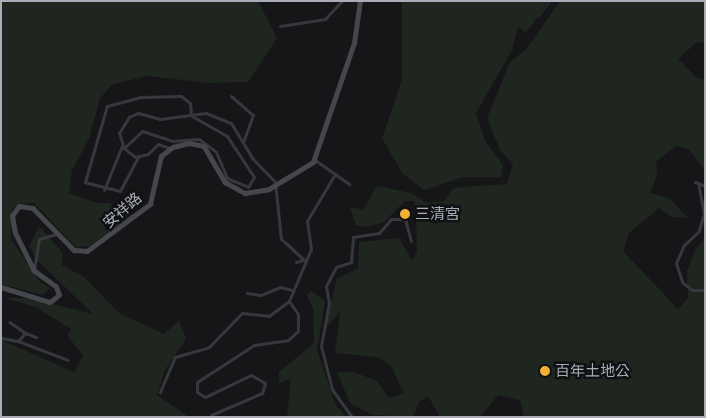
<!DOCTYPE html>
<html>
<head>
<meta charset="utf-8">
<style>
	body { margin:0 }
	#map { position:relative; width:706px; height:418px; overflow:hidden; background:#161618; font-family:"Open Sans","Noto Sans TC",sans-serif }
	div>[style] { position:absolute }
	.green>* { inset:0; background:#1e261f }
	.stream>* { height:1px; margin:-0.5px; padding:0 0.5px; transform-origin:0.5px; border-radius:0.5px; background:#2c353c }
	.street>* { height:3px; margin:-1.5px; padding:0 1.5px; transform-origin:1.5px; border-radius:1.5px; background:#37383d }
	.secondary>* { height:4.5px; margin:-2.25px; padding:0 2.25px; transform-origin:2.25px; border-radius:2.25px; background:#45474d }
	.dots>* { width:14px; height:14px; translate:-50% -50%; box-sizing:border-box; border:2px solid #111113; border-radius:50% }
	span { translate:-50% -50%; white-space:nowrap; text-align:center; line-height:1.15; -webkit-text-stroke:5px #111113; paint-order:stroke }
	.street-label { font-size:15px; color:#a8adb8 }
	.poi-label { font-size:15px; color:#a8adb8 }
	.left { translate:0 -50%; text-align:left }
	.frame { position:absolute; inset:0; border:2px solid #a8adb8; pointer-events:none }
</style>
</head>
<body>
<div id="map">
	<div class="green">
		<i style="clip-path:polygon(1px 1px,258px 1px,277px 38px,248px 82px,208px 83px,148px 76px,113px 84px,100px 98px,89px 139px,72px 170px,69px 193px,97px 203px,110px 203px,133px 215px,89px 246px,76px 247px,34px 203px,19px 204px,12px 210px,11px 239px,39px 281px,50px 288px,43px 295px,1px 284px)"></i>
		<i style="clip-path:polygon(402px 1px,549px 1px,526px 33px,518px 27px,512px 50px,476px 113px,485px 141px,503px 165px,501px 177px,463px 177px,424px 190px,402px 173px,382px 138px,402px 80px)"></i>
		<i style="clip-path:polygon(560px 1px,705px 1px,705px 43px,697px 42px,678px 59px,696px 77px,705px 80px,705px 171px,689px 149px,676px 146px,656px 162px,657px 175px,650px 193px,669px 198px,688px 218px,671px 217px,659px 208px,629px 233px,623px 251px,678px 309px,688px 298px,687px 272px,696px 248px,705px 239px,705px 417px,524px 417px,520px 400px,498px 395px,480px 417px,440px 417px,428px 396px,419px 402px,413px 417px,373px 415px,350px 403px,337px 372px,354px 372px,377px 381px,389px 398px,404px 393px,391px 366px,377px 357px,335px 353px,340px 312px,325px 329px,337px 278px,358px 269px,359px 242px,399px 238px,412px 260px,417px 252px,416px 210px,414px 201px,405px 201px,384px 222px,368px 227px,356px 225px,350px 207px,363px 210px,377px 186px,411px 193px,427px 203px,444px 201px,452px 189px,460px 187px,507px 184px,513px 164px,500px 150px,487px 118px,510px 62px,527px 48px)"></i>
		<i style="clip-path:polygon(39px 226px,63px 253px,62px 265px,84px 277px,119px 313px,164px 334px,179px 321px,186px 339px,165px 370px,157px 395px,189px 417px,1px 417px,1px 340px,74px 372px,83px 356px,67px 335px,71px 329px,36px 307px,5px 298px,28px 298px,93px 314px,37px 260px,29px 246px)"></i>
		<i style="clip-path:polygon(311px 291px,325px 301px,317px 350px,335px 404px,346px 417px,287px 417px,291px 379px,279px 383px,279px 372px,314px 343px,313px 309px,307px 295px)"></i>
	</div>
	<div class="stream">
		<i style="left:538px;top:16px;width:19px;rotate:-51deg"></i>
	</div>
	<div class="street">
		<i style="left:280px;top:26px;width:46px;rotate:-8.8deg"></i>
		<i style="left:325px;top:19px;width:25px;rotate:-47deg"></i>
		<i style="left:231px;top:96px;width:29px;rotate:41deg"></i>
		<i style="left:253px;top:115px;width:27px;rotate:110deg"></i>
		<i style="left:124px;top:148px;width:25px;rotate:-43deg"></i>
		<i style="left:142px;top:131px;width:32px;rotate:18deg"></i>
		<i style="left:172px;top:141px;width:27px;rotate:-4deg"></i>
		<i style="left:199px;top:139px;width:21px;rotate:37deg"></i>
		<i style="left:216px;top:152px;width:28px;rotate:67deg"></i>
		<i style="left:227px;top:178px;width:23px;rotate:23deg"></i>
		<i style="left:248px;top:187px;width:12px;rotate:-59deg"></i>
		<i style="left:254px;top:177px;width:49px;rotate:-123.4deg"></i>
		<i style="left:227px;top:136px;width:40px;rotate:-150.3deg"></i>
		<i style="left:170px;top:148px;width:13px;rotate:-162deg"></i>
		<i style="left:158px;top:144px;width:14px;rotate:135deg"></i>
		<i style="left:148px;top:154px;width:13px;rotate:167deg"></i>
		<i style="left:135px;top:157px;width:14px;rotate:-141deg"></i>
		<i style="left:124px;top:148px;width:16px;rotate:-108deg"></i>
		<i style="left:119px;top:133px;width:19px;rotate:-58deg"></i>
		<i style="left:129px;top:117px;width:10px;rotate:-24deg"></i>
		<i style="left:138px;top:113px;width:23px;rotate:15deg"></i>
		<i style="left:160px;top:119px;width:46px;rotate:-7.4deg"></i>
		<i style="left:206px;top:113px;width:27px;rotate:22deg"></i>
		<i style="left:231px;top:123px;width:42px;rotate:58.6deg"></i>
		<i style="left:253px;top:159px;width:32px;rotate:46deg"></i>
		<i style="left:275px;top:182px;width:57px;rotate:84deg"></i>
		<i style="left:281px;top:239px;width:31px;rotate:42deg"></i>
		<i style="left:138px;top:157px;width:38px;rotate:118deg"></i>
		<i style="left:120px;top:191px;width:36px;rotate:-166deg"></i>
		<i style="left:85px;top:182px;width:79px;rotate:-73.9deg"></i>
		<i style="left:107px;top:106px;width:34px;rotate:-15deg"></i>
		<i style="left:140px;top:97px;width:41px;rotate:-1.4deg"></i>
		<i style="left:181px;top:96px;width:11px;rotate:38deg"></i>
		<i style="left:190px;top:103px;width:12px;rotate:85deg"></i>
		<i style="left:315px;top:160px;width:42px;rotate:35.2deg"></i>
		<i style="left:695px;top:182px;width:11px;rotate:22deg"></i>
		<i style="left:698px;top:183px;width:31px;rotate:79deg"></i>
		<i style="left:704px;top:213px;width:19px;rotate:106deg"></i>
		<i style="left:699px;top:231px;width:21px;rotate:137deg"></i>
		<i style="left:684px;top:245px;width:20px;rotate:114deg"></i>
		<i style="left:676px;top:263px;width:20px;rotate:72deg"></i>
		<i style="left:682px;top:282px;width:13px;rotate:39deg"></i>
		<i style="left:692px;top:290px;width:13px"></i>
		<i style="left:104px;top:190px;width:48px;rotate:-67.8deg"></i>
		<i style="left:286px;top:243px;width:23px;rotate:43deg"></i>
		<i style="left:296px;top:262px;width:7px;rotate:-16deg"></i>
		<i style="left:34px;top:270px;width:31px;rotate:-81deg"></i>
		<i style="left:39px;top:239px;width:19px;rotate:-16deg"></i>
		<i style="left:247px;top:293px;width:14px;rotate:8deg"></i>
		<i style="left:261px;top:295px;width:21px;rotate:-23deg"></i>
		<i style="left:280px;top:287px;width:12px;rotate:14deg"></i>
		<i style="left:25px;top:333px;width:12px;rotate:20deg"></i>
		<i style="left:1px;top:338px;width:17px;rotate:10deg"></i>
		<i style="left:18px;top:341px;width:11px;rotate:-49deg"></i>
		<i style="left:25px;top:333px;width:19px;rotate:-145deg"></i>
		<i style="left:18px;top:341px;width:53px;rotate:20.8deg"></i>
		<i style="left:160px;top:392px;width:38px;rotate:-67deg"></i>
		<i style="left:175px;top:357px;width:35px;rotate:-16deg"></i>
		<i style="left:209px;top:347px;width:47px;rotate:-45.9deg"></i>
		<i style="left:242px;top:313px;width:27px;rotate:6deg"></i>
		<i style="left:269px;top:316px;width:25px;rotate:-37deg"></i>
		<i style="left:211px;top:415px;width:56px;rotate:-23.3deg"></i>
		<i style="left:262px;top:393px;width:10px;rotate:-73deg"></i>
		<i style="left:265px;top:383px;width:16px;rotate:-150deg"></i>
		<i style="left:251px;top:375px;width:51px;rotate:154.4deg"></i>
		<i style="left:205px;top:397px;width:9px;rotate:-148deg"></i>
		<i style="left:197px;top:392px;width:10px;rotate:-90deg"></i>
		<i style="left:197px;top:382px;width:68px;rotate:-33deg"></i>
		<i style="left:254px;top:345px;width:34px;rotate:-8deg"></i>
		<i style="left:288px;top:340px;width:13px;rotate:-42deg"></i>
		<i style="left:298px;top:331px;width:17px;rotate:-90deg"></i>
		<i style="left:298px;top:314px;width:16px;rotate:-125deg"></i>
		<i style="left:289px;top:301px;width:56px;rotate:-67.1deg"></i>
		<i style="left:311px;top:249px;width:28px;rotate:-98deg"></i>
		<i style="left:307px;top:221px;width:55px;rotate:-59.2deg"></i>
		<i style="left:352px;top:417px;width:34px;rotate:-126deg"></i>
		<i style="left:332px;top:389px;width:44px;rotate:-104.3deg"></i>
		<i style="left:321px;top:346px;width:44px;rotate:-79.5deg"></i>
		<i style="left:329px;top:303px;width:17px;rotate:-100deg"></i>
		<i style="left:326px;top:286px;width:21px;rotate:-62deg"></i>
		<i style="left:336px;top:267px;width:16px;rotate:-18deg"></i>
		<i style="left:351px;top:262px;width:25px;rotate:-85deg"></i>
		<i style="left:353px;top:237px;width:26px;rotate:-9deg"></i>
		<i style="left:379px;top:233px;width:18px;rotate:-49deg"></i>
		<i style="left:391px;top:219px;width:14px"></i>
		<i style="left:405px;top:219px;width:23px;rotate:75deg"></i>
		<i style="left:512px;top:417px;width:2px"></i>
	</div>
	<div class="secondary">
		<i style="left:1px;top:287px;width:51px;rotate:17deg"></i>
		<i style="left:50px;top:302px;width:11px;rotate:-38deg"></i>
		<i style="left:59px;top:295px;width:9px;rotate:-111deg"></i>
		<i style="left:56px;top:287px;width:27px;rotate:-144deg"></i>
		<i style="left:34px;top:271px;width:42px;rotate:-116.6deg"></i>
		<i style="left:15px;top:233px;width:17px;rotate:-100deg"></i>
		<i style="left:12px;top:216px;width:12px;rotate:-55deg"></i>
		<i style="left:19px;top:206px;width:14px;rotate:8deg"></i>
		<i style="left:33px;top:208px;width:59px;rotate:45.7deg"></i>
		<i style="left:74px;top:250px;width:13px;rotate:4deg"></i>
		<i style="left:87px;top:251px;width:79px;rotate:-36.7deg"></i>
		<i style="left:150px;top:204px;width:49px;rotate:-77.1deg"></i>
		<i style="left:161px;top:156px;width:15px;rotate:-37deg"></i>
		<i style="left:173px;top:147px;width:16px;rotate:-14deg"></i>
		<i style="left:189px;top:143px;width:15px;rotate:11deg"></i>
		<i style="left:204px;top:146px;width:42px;rotate:59.7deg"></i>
		<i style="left:225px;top:182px;width:23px;rotate:29deg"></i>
		<i style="left:245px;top:193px;width:24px;rotate:-9deg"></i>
		<i style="left:269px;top:189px;width:52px;rotate:-31.5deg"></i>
		<i style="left:313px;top:162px;width:126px;rotate:-71deg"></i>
		<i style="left:354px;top:43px;width:42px;rotate:-81.9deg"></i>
	</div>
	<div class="dots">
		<i style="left:405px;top:214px;background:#f2b134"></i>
		<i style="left:545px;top:371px;background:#f2b134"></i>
	</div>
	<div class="street-label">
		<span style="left:122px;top:210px;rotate:-41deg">安祥路</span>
	</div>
	<div class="poi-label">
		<span class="left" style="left:415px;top:214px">三清宮</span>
		<span class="left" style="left:555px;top:371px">百年土地公</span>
	</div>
	<div class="frame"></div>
</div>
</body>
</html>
